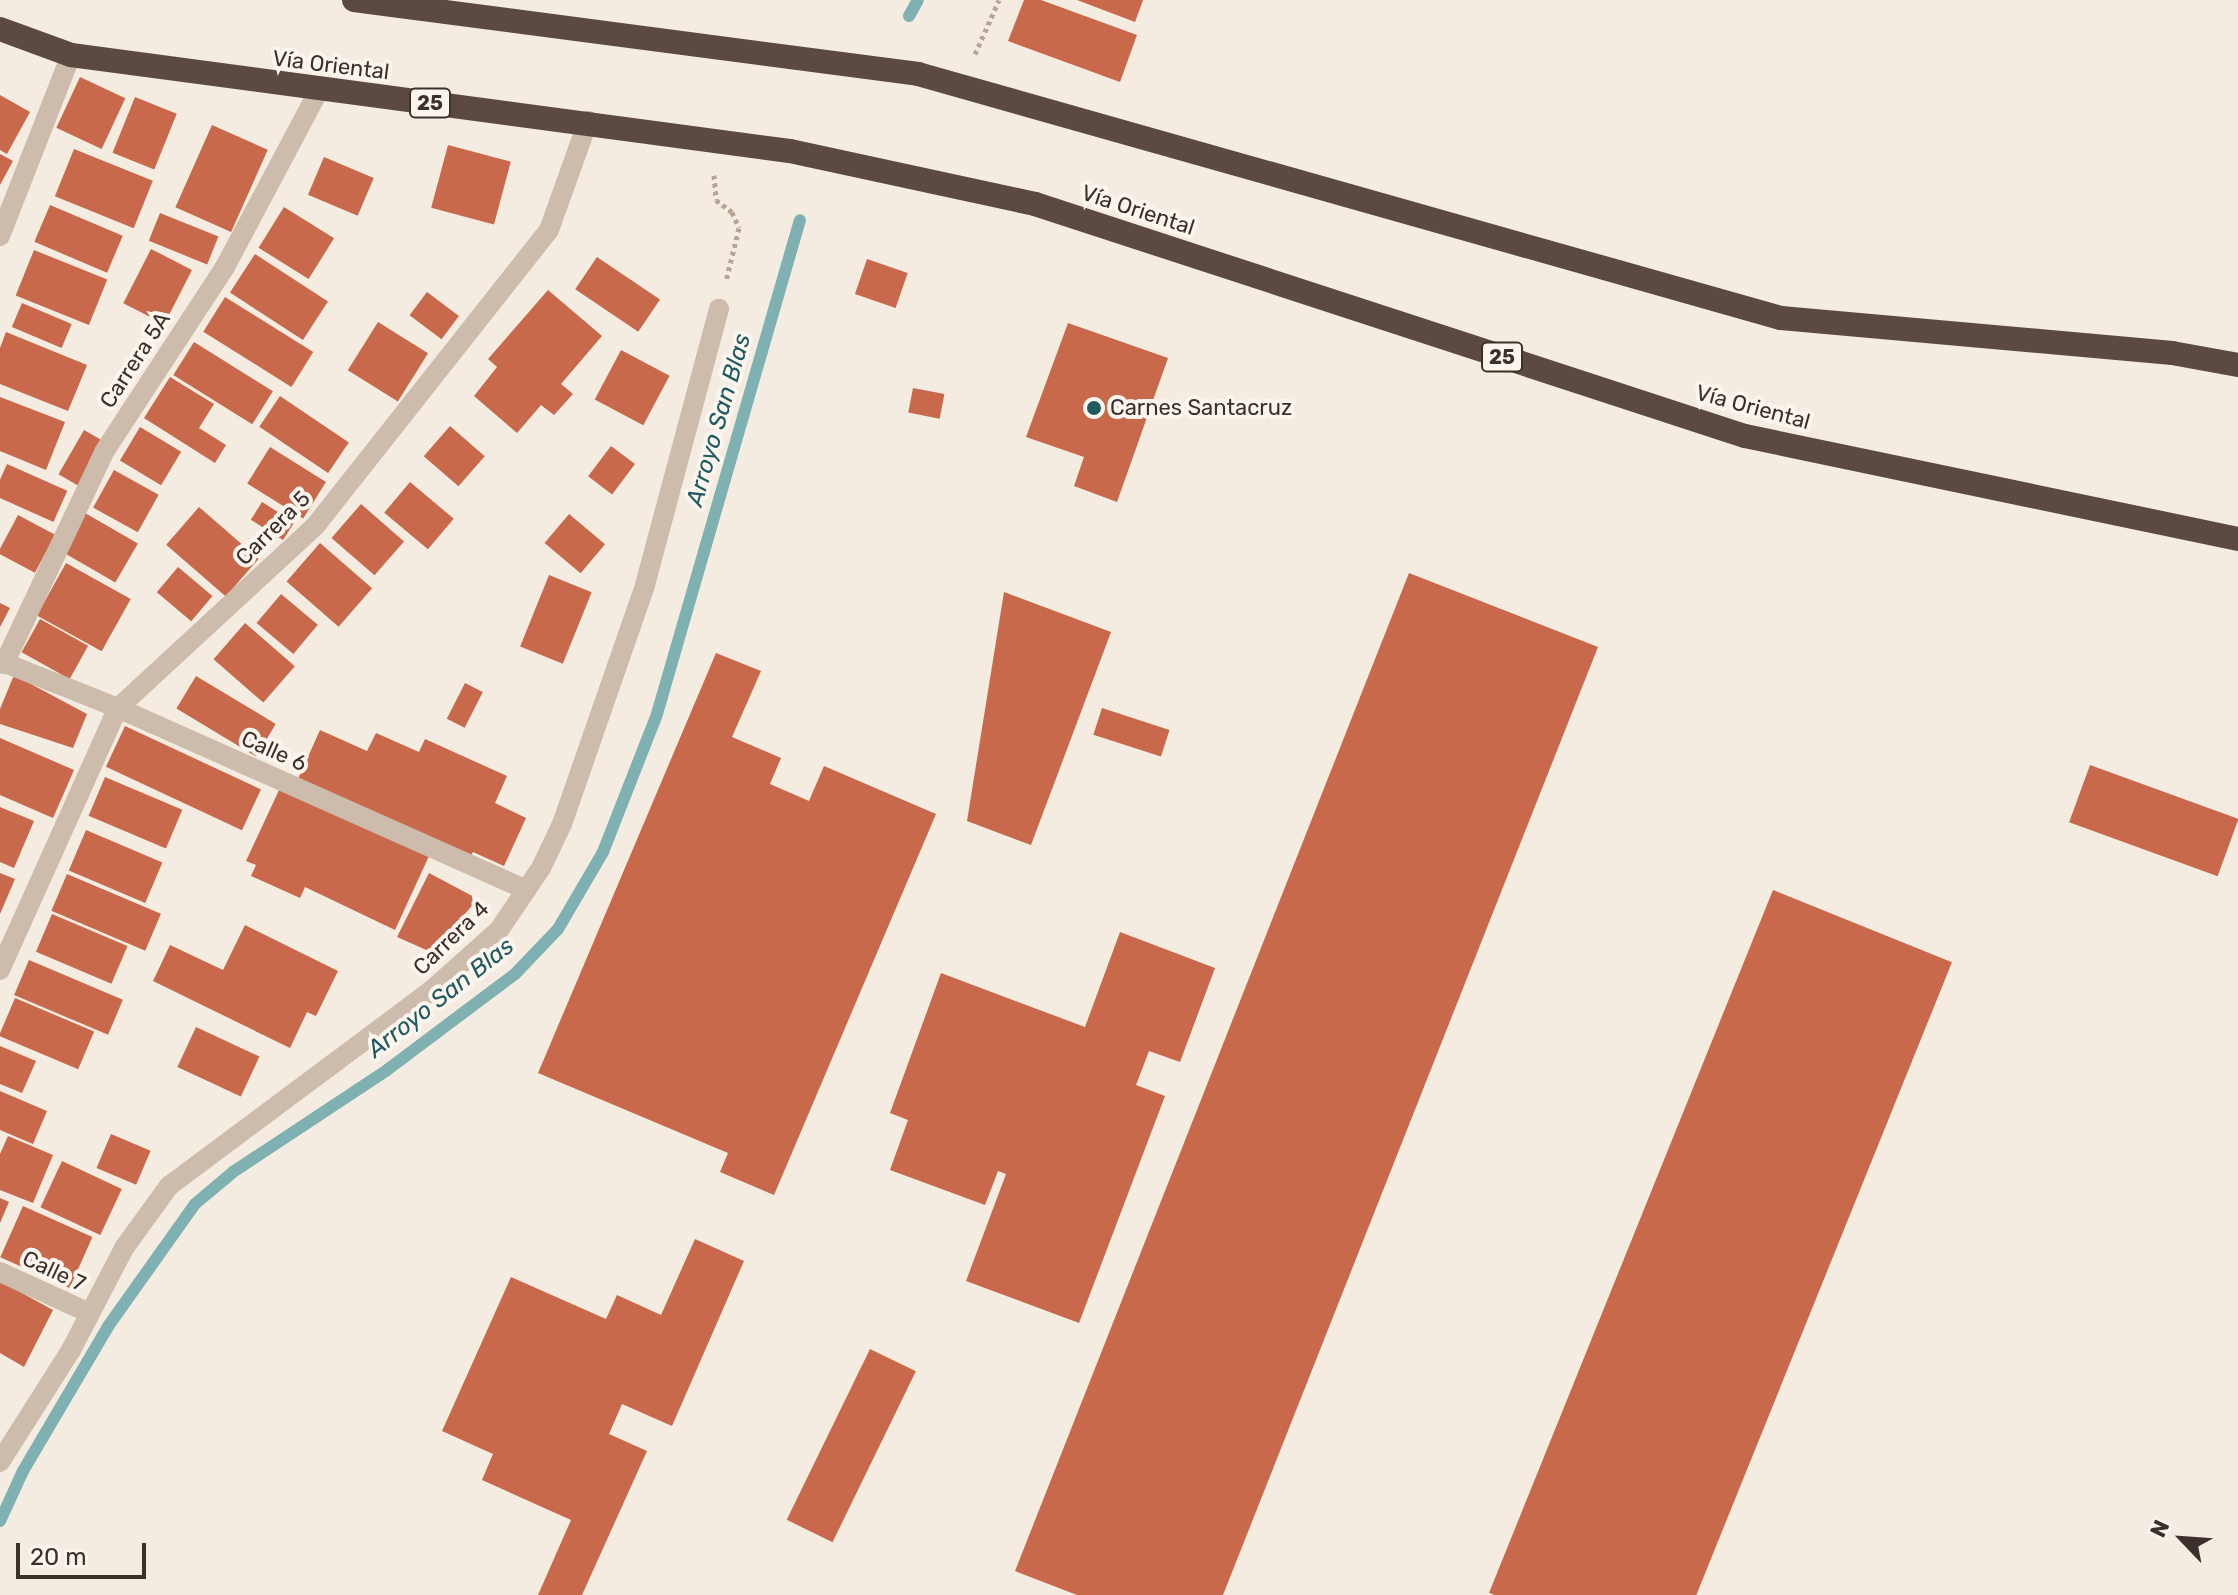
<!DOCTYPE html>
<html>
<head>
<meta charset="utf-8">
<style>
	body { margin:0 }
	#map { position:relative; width:2238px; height:1595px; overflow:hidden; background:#f4ebe1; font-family:Rubik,sans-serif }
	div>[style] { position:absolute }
	.stream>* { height:12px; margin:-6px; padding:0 6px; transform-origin:6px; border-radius:6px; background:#7fb0b2 }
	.building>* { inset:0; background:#c8694b; transform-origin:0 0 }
	.path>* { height:5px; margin-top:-2.5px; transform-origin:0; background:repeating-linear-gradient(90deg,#b9a596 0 4px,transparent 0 8px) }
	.minor>* { height:20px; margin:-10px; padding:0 10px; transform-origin:10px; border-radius:10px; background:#cdbbac }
	.highway>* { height:24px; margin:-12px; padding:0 12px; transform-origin:12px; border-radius:12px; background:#5c4a42 }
	.dots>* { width:22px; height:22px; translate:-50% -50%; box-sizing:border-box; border:4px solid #fbf5ee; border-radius:50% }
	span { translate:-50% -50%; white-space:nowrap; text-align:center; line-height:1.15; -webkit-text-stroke:8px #fbf5ee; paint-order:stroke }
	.shield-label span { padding:2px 6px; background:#fbf5ee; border:2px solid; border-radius:6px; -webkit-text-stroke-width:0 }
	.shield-label { font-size:20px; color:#3b302b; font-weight:700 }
	.street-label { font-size:22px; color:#3b302b }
	.poi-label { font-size:22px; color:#3b302b }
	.left { translate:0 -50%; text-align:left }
	.water-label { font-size:24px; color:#1f5a5e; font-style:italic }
	.north { position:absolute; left:2142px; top:1499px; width:80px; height:80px; -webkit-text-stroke:6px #fbf5ee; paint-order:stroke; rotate:295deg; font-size:22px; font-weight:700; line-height:32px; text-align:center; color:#3b302b }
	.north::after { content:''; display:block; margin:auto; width:28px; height:36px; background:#3b302b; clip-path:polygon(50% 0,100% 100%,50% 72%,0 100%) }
	.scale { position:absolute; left:16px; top:1543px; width:130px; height:36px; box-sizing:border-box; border:4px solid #3b302b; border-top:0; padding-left:10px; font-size:24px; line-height:28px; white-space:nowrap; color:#3b302b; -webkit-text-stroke:6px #fbf5ee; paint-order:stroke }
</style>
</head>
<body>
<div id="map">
	<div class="stream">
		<i style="left:909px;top:16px;width:18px;rotate:-61deg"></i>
		<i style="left:0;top:1521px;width:55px;rotate:-65.3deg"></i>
		<i style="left:23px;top:1471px;width:169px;rotate:-59.5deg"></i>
		<i style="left:109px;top:1325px;width:148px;rotate:-54.6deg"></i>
		<i style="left:195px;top:1204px;width:50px;rotate:-40.1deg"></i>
		<i style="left:233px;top:1172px;width:185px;rotate:-33.5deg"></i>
		<i style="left:387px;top:1070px;width:160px;rotate:-36.9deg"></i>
		<i style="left:515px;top:974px;width:62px;rotate:-46.3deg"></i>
		<i style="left:558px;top:929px;width:89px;rotate:-59.7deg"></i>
		<i style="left:603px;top:852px;width:148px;rotate:-68.6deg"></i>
		<i style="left:657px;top:714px;width:514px;rotate:-73.86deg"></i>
	</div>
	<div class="building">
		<i style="clip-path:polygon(1024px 0,1041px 0,1137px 35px,1120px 82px,1008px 41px)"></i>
		<i style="clip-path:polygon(1077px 0,1143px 0,1135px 22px)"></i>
		<i style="left:80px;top:77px;width:50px;height:56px;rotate:25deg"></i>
		<i style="clip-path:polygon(0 95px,30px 112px,7px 154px,0 150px)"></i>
		<i style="left:135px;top:97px;width:45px;height:60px;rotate:22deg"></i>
		<i style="left:212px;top:125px;width:61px;height:90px;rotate:24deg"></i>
		<i style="left:448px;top:145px;width:65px;height:65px;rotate:15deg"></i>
		<i style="left:74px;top:149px;width:85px;height:51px;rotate:22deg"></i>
		<i style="clip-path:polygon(0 154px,13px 161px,0 185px)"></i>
		<i style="left:324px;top:157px;width:54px;height:41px;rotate:23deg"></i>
		<i style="left:50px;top:205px;width:79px;height:40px;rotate:23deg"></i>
		<i style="left:284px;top:207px;width:59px;height:48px;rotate:32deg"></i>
		<i style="left:160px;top:213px;width:63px;height:30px;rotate:22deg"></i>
		<i style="left:151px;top:249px;width:46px;height:61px;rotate:27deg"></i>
		<i style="left:34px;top:250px;width:79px;height:49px;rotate:22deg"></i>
		<i style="left:255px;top:254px;width:87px;height:46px;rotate:33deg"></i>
		<i style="left:597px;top:257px;width:76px;height:39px;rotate:34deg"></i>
		<i style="left:867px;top:259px;width:43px;height:37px;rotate:19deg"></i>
		<i style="clip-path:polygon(548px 290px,602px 336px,561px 384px,573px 394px,554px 415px,541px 405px,517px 433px,474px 396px,497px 367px,488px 359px)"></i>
		<i style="left:427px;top:292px;width:40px;height:29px;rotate:37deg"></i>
		<i style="left:225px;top:297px;width:104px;height:41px;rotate:32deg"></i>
		<i style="left:22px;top:303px;width:54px;height:26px;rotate:23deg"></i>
		<i style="left:378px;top:322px;width:59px;height:57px;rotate:32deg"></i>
		<i style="clip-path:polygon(1068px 323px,1168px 358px,1117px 502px,1074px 486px,1084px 457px,1026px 437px)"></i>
		<i style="clip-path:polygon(6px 332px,87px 365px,68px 411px,0 384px,0 348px)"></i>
		<i style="left:194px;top:342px;width:93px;height:39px;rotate:32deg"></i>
		<i style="left:621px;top:350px;width:55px;height:56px;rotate:28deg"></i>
		<i style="clip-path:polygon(170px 377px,214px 404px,199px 428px,226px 445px,215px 463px,144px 418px)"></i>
		<i style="left:913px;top:388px;width:32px;height:25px;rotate:11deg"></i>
		<i style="left:280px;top:396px;width:83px;height:37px;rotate:34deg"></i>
		<i style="clip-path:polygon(0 397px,65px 422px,46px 470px,0 451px)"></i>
		<i style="left:450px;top:426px;width:46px;height:40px;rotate:41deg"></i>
		<i style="left:140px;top:427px;width:48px;height:39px;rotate:31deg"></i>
		<i style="left:84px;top:430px;width:24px;height:51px;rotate:30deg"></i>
		<i style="left:611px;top:446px;width:30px;height:38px;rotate:37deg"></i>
		<i style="left:270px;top:447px;width:66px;height:43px;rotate:32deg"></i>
		<i style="left:7px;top:464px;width:66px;height:34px;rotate:24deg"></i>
		<i style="left:114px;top:470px;width:51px;height:43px;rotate:29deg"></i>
		<i style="left:410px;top:482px;width:57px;height:40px;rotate:40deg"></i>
		<i style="left:262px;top:502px;width:38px;height:21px;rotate:32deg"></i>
		<i style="left:361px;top:504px;width:57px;height:45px;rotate:41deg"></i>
		<i style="left:199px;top:507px;width:79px;height:50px;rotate:41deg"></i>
		<i style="left:85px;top:513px;width:61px;height:45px;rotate:30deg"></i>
		<i style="left:569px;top:514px;width:47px;height:38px;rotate:40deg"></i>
		<i style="left:18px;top:515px;width:42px;height:43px;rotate:28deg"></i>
		<i style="left:320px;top:543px;width:69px;height:51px;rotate:41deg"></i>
		<i style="left:66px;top:563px;width:74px;height:60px;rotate:29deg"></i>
		<i style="left:178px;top:567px;width:45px;height:33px;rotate:40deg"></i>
		<i style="clip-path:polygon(1409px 573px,1598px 647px,1223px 1595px,1077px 1595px,1015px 1571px)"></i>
		<i style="left:549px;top:575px;width:46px;height:77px;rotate:22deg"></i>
		<i style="clip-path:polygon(1004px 592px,1111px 632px,1031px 845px,967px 821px)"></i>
		<i style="left:281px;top:594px;width:48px;height:38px;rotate:40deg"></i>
		<i style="clip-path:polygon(0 603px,10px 608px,0 627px)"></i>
		<i style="left:40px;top:619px;width:55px;height:38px;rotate:29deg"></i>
		<i style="left:245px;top:623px;width:66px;height:48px;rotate:41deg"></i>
		<i style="clip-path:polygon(716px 653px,761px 671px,732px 737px,781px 758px,770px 784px,809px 801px,824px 766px,936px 814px,774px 1195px,720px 1172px,728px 1153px,538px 1073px)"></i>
		<i style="clip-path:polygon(14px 675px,87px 714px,73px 748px,0 724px,0 709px)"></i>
		<i style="left:196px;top:676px;width:93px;height:38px;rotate:31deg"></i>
		<i style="left:465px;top:683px;width:20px;height:40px;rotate:27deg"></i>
		<i style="left:1102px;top:708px;width:71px;height:28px;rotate:18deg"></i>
		<i style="left:125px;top:726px;width:150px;height:45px;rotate:25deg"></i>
		<i style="clip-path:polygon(320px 730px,367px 751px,376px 733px,419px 752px,425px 739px,507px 776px,495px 803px,526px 818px,504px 866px,473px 852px,470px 857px,298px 779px)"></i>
		<i style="clip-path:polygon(0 738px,74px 770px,53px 818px,0 795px)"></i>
		<i style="left:2090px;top:765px;width:158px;height:61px;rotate:20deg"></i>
		<i style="left:105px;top:777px;width:84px;height:42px;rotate:23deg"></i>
		<i style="clip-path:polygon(280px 788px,429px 856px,395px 930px,305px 887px,300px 898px,251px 876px,256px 865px,246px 861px)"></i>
		<i style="clip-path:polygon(0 807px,34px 821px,14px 868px,0 862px)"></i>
		<i style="left:86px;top:830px;width:83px;height:44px;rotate:23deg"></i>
		<i style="clip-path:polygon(0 873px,15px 879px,0 914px)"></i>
		<i style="clip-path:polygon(429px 873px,478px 899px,431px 952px,397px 937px)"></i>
		<i style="left:67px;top:874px;width:102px;height:40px;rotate:23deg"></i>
		<i style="left:1773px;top:890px;width:193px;height:758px;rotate:22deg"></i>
		<i style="left:52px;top:914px;width:82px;height:41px;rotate:23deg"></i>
		<i style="clip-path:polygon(245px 925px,338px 971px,316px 1016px,307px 1012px,290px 1048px,153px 981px,170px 945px,223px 970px)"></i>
		<i style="clip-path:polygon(1120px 932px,1215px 968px,1180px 1062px,1149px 1051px,1136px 1085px,1165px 1096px,1079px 1323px,966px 1281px,1006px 1174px,998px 1171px,985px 1205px,890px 1170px,908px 1120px,890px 1113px,941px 973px,1085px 1027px)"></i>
		<i style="left:29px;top:960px;width:102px;height:38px;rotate:23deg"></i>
		<i style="left:15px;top:998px;width:86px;height:41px;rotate:23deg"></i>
		<i style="left:196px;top:1027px;width:70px;height:44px;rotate:25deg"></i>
		<i style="clip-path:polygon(0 1046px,36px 1061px,22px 1093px,0 1084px)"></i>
		<i style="clip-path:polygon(0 1091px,47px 1111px,33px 1144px,0 1130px)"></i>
		<i style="left:111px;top:1134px;width:43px;height:37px;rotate:23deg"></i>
		<i style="clip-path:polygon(8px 1136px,53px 1155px,33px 1203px,0 1190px,0 1154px)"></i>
		<i style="left:62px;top:1161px;width:66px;height:51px;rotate:25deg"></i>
		<i style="clip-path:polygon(0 1198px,9px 1202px,0 1223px)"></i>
		<i style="left:23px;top:1206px;width:76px;height:56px;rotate:24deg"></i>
		<i style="clip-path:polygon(695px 1239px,744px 1261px,672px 1426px,622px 1404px,609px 1434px,647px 1451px,582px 1595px,538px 1595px,571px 1520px,482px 1480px,493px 1454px,442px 1431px,511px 1277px,606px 1319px,617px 1295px,661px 1315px)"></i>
		<i style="clip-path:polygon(0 1281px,53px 1310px,24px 1367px,0 1353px)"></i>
		<i style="left:870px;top:1349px;width:51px;height:190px;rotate:26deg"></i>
	</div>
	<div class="path">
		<i style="left:975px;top:54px;width:59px;rotate:-66deg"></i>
		<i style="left:714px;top:175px;width:25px;rotate:85deg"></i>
		<i style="left:716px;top:200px;width:20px;rotate:37deg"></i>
		<i style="left:732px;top:212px;width:17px;rotate:66deg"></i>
		<i style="left:739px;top:228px;width:55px;rotate:103.8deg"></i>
	</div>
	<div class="minor">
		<i style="left:0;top:236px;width:194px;rotate:-68.6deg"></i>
		<i style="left:0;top:661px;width:127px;rotate:21.7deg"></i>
		<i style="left:118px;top:708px;width:447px;rotate:24deg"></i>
		<i style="left:4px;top:664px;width:234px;rotate:-64.7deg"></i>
		<i style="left:104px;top:452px;width:221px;rotate:-56.8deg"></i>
		<i style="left:225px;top:267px;width:200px;rotate:-62deg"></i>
		<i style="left:0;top:970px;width:287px;rotate:-65.8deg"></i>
		<i style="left:118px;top:708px;width:270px;rotate:-42.7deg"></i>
		<i style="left:316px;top:525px;width:376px;rotate:-51.7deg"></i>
		<i style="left:549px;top:230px;width:116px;rotate:-70.3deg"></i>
		<i style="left:0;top:1272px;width:98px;rotate:24.7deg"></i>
		<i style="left:0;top:1462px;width:133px;rotate:-57.6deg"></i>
		<i style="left:71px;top:1350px;width:115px;rotate:-62.5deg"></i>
		<i style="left:124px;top:1248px;width:77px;rotate:-54deg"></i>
		<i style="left:169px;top:1186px;width:329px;rotate:-36.7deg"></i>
		<i style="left:433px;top:989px;width:89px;rotate:-41.8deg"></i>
		<i style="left:499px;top:930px;width:75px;rotate:-55.9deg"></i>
		<i style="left:541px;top:868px;width:49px;rotate:-64.5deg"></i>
		<i style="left:562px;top:824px;width:253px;rotate:-70.8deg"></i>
		<i style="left:645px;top:585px;width:286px;rotate:-75deg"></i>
	</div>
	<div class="highway">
		<i style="left:354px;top:0;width:569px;rotate:7.47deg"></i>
		<i style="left:918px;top:74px;width:897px;rotate:15.79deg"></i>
		<i style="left:1781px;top:318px;width:393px;rotate:5.1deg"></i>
		<i style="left:2172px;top:353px;width:67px;rotate:10.3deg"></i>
		<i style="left:0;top:29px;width:76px;rotate:20.1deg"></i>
		<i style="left:71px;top:55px;width:725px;rotate:7.61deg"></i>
		<i style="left:790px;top:151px;width:251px;rotate:12.2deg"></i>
		<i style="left:1035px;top:204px;width:747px;rotate:18.1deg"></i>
		<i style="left:1745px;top:436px;width:504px;rotate:11.8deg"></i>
	</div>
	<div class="dots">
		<i style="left:1094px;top:408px;background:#1f5a5e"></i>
	</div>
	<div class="shield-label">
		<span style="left:430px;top:103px">25</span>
		<span style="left:1502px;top:357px">25</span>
	</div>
	<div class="street-label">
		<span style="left:331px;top:65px;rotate:7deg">Vía Oriental</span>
		<span style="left:1138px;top:210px;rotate:18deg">Vía Oriental</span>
		<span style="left:135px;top:360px;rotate:-57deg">Carrera 5A</span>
		<span style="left:1753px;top:407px;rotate:15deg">Vía Oriental</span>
		<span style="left:273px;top:528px;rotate:-45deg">Carrera 5</span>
		<span style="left:274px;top:751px;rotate:24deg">Calle 6</span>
		<span style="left:451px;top:938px;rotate:-44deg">Carrera 4</span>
		<span style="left:54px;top:1271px;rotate:25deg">Calle 7</span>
	</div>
	<div class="poi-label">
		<span class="left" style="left:1110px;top:408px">Carnes Santacruz</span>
	</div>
	<div class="water-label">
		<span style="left:719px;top:420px;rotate:-74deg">Arroyo San Blas</span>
		<span style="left:441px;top:998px;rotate:-38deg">Arroyo San Blas</span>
	</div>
	<div class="north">N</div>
	<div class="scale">20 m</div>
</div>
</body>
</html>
